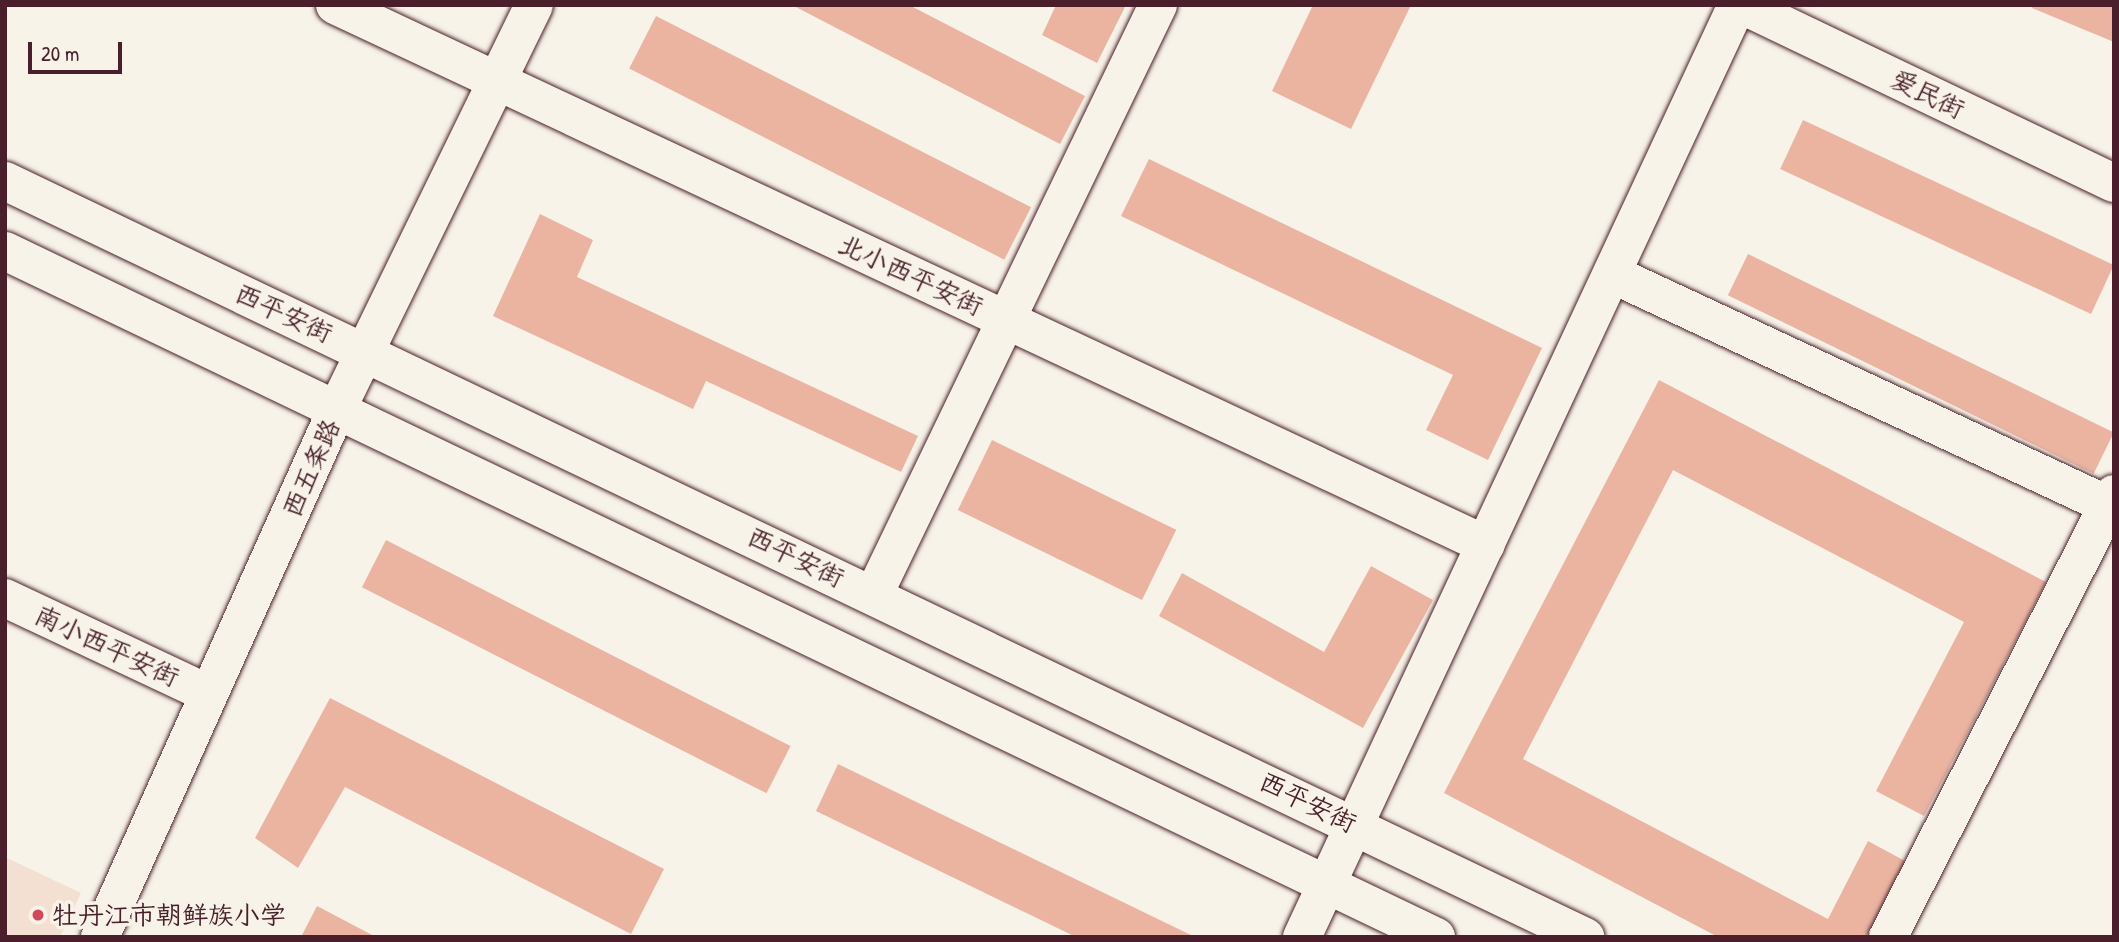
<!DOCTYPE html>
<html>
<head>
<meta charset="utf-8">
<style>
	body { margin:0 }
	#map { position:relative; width:2119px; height:942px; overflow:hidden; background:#f7f3e8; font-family:"Patrick Hand","LXGW WenKai TC",sans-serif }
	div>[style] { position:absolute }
	.built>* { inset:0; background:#f3e0d3 }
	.building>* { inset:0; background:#ebb4a1; transform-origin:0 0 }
	.roads { filter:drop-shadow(0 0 2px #4a1f2b) drop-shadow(0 0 2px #4a1f2b) }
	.minor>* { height:38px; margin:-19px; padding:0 19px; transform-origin:19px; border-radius:19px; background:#f7f3e8 }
	.major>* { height:38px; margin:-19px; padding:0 19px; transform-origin:19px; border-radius:19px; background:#f7f3e8 }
	.dots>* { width:19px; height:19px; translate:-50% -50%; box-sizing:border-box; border:4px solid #f7f3e8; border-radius:50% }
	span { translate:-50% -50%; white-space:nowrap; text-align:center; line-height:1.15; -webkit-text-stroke:7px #f7f3e8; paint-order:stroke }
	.street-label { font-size:26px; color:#4a1f2b }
	.poi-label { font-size:26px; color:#4a1f2b }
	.left { translate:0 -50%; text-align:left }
	.frame { position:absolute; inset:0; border:7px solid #4a1f2b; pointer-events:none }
	.scale { position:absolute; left:28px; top:42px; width:94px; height:32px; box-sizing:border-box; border:4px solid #4a1f2b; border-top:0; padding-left:9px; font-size:21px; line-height:24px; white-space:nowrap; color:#4a1f2b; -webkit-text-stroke:5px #f7f3e8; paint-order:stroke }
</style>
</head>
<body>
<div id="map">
	<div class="built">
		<i style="clip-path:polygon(5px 857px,81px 893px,60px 937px,5px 937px)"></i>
	</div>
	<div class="building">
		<i style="clip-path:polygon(792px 5px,909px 5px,1085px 96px,1060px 144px)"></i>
		<i style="clip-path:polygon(1056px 5px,1126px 5px,1097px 63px,1042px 35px)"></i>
		<i style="clip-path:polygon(1313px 5px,1411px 5px,1351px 129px,1272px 91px)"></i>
		<i style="clip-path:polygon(2033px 5px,2114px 5px,2114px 42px,2032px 8px)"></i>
		<i style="left:656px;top:16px;width:421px;height:59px;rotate:27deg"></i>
		<i style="left:1803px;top:120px;width:343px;height:54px;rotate:25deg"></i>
		<i style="clip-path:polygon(1149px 159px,1542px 348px,1488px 460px,1426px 430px,1453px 375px,1121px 216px)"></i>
		<i style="clip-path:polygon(540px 214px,593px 240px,577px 277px,918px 436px,901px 472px,706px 381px,693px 409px,493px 316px)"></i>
		<i style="left:1748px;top:254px;width:407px;height:46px;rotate:26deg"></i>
		<i style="clip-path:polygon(1659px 380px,2046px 582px,1924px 816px,1876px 791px,1964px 622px,1673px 470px,1523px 759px,1828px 919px,1868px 841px,1905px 861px,1866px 937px,1718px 937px,1444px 793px)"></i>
		<i style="left:992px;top:440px;width:205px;height:78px;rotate:26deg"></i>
		<i style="left:386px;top:540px;width:454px;height:53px;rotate:27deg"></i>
		<i style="clip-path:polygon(1371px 566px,1433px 600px,1363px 728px,1159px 616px,1182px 573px,1324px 652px)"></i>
		<i style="clip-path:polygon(330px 698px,664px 869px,631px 934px,345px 787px,298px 868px,255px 838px)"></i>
		<i style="clip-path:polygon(838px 764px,1195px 937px,1076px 937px,816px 811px)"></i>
		<i style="clip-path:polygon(317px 906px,376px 937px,301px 937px)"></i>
	</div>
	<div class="roads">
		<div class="minor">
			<i style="left:335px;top:5px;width:1271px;rotate:25.13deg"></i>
			<i style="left:1742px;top:5px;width:412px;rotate:25.6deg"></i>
			<i style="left:1612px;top:274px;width:554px;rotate:24.99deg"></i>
			<i style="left:874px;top:594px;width:654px;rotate:-64.26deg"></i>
			<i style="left:5px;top:598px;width:225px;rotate:25.2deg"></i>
			<i style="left:100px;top:937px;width:579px;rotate:-65.83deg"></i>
			<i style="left:337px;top:409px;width:449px;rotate:-64deg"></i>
			<i style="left:1302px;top:937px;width:1029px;rotate:-64.98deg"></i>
			<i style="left:1888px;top:937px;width:497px;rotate:-63deg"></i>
		</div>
		<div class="major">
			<i style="left:5px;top:181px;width:1752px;rotate:25.57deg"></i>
			<i style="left:5px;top:251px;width:1587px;rotate:25.61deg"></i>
		</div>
	</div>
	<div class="dots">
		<i style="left:38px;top:915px;background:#d1495b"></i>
	</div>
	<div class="street-label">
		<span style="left:1928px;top:94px;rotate:26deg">爱民街</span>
		<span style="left:911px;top:275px;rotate:25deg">北小西平安街</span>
		<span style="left:284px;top:313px;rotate:25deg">西平安街</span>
		<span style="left:311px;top:468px;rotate:-66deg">西五条路</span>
		<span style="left:796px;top:557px;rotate:26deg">西平安街</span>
		<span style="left:107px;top:646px;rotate:25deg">南小西平安街</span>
		<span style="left:1308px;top:802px;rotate:26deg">西平安街</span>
	</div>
	<div class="poi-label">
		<span class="left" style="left:52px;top:915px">牡丹江市朝鲜族小学</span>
	</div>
	<div class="frame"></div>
	<div class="scale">20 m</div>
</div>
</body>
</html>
